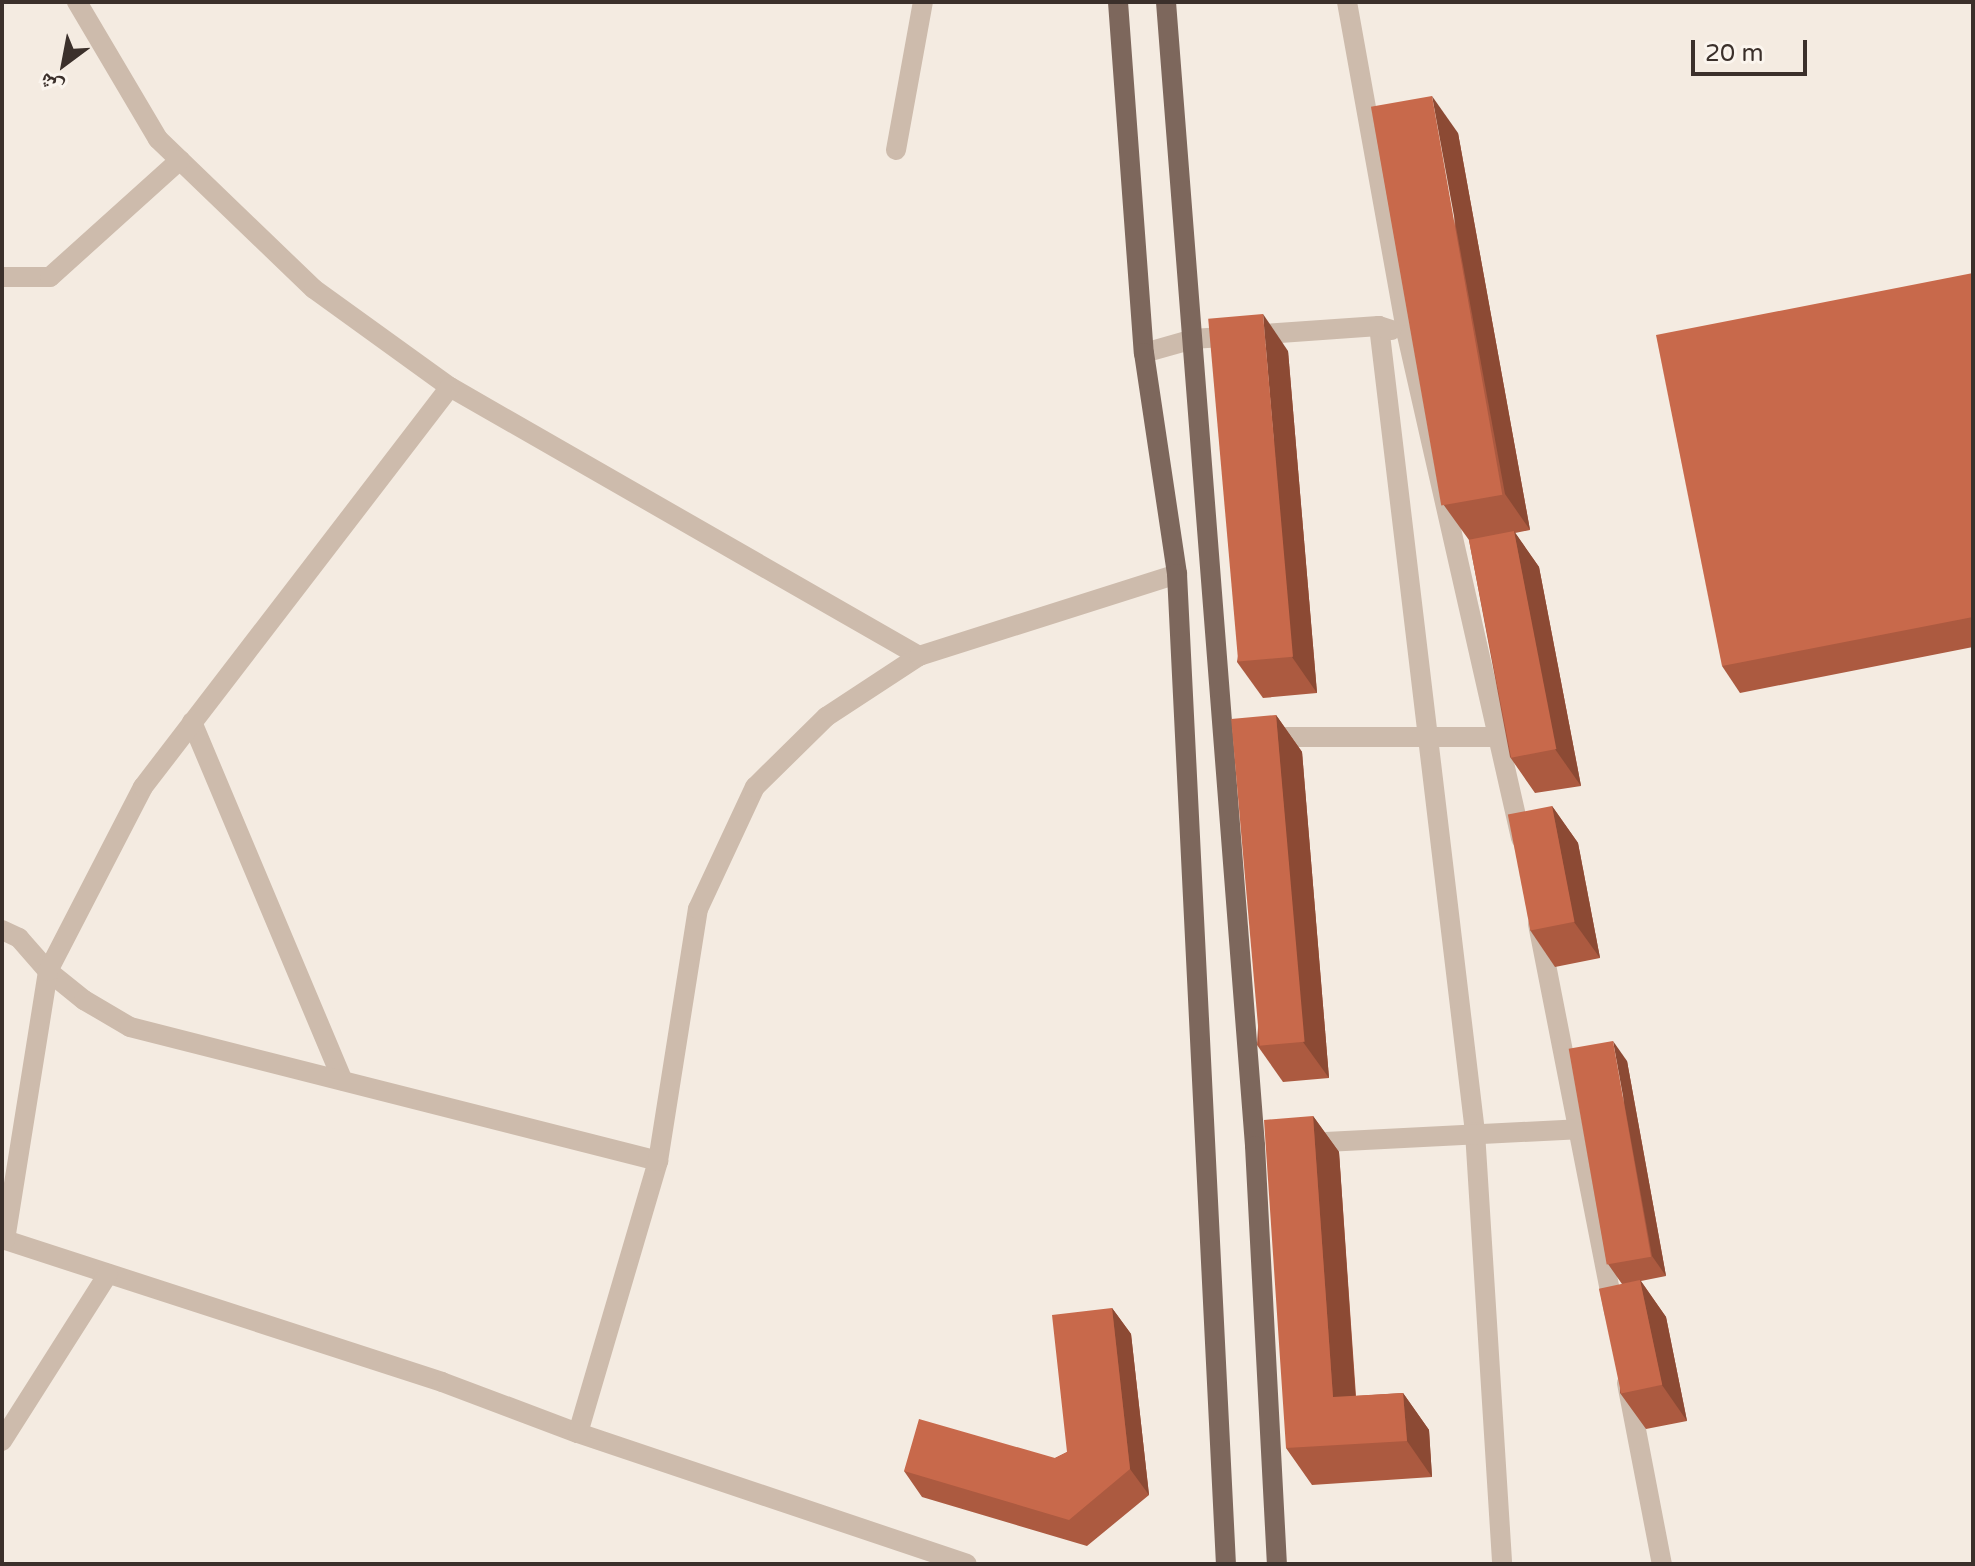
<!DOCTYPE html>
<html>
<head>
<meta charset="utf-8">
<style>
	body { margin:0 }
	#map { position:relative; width:1975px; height:1566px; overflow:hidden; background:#f4ebe1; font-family:"Varela Round","Noto Naskh Arabic",sans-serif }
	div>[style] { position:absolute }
	.minor>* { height:20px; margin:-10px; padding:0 10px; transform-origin:10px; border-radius:10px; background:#cdbbac }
	.major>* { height:20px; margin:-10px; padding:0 10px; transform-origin:10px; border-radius:10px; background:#7d675c }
	.wall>* { inset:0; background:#ac5a40 }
	.shaded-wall>* { inset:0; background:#8c4a34 }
	.building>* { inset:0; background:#c8694b; transform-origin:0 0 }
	span { translate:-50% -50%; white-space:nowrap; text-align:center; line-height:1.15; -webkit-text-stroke:8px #fbf5ee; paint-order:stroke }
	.frame { position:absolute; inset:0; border:4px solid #3b302b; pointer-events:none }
	.north { position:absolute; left:24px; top:24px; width:80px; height:80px; -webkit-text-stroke:6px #fbf5ee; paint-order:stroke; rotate:212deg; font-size:22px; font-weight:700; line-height:32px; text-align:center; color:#3b302b }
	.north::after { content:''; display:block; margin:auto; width:28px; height:36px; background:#3b302b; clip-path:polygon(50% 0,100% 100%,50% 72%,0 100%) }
	.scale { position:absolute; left:1691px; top:40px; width:116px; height:36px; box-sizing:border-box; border:4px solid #3b302b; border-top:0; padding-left:10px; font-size:24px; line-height:28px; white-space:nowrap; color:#3b302b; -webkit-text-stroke:6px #fbf5ee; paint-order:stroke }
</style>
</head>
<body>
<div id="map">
	<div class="minor">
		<i style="left:77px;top:2px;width:159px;rotate:59.4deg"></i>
		<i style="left:158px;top:139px;width:216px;rotate:43.9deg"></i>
		<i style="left:314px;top:289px;width:168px;rotate:35.8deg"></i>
		<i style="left:450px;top:387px;width:541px;rotate:29.84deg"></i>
		<i style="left:1347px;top:2px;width:338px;rotate:79.8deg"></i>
		<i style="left:1407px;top:335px;width:516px;rotate:77.23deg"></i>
		<i style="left:896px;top:150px;width:150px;rotate:-79.7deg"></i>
		<i style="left:2px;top:277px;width:48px"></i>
		<i style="left:50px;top:277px;width:175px;rotate:-42deg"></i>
		<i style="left:1379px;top:326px;width:812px;rotate:83.21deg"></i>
		<i style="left:1475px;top:1132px;width:433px;rotate:86.4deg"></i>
		<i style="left:1144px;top:353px;width:51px;rotate:-15.9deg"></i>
		<i style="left:1193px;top:339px;width:186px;rotate:-4deg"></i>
		<i style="left:1379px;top:326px;width:13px;rotate:18deg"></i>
		<i style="left:192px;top:722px;width:389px;rotate:67.2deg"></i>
		<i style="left:1265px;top:737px;width:236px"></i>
		<i style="left:1538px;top:924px;width:396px;rotate:78.9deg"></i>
		<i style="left:2px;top:930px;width:19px;rotate:25deg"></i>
		<i style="left:19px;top:938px;width:44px;rotate:48.7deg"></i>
		<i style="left:48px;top:971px;width:46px;rotate:38.9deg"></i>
		<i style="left:84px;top:1000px;width:53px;rotate:30.4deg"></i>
		<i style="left:130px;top:1027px;width:545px;rotate:14.24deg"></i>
		<i style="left:1306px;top:1143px;width:272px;rotate:-2.9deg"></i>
		<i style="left:2px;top:1239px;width:463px;rotate:18deg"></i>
		<i style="left:442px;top:1382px;width:145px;rotate:20.6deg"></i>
		<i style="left:578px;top:1433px;width:410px;rotate:18.6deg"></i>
		<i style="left:5px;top:1240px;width:272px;rotate:-80.9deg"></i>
		<i style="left:48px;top:971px;width:207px;rotate:-62.7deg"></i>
		<i style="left:143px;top:787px;width:504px;rotate:-52.49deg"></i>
		<i style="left:1627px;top:1383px;width:184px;rotate:79.1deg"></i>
		<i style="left:578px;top:1433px;width:284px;rotate:-73.6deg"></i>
		<i style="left:658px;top:1161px;width:255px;rotate:-81deg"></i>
		<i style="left:698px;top:909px;width:135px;rotate:-65deg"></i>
		<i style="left:755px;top:787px;width:100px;rotate:-44.6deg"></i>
		<i style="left:826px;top:717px;width:111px;rotate:-33.3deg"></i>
		<i style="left:919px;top:656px;width:271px;rotate:-17.6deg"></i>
		<i style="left:2px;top:1441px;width:198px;rotate:-57.6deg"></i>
	</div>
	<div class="major">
		<i style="left:1118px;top:2px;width:352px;rotate:85.8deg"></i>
		<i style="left:1144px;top:353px;width:223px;rotate:81.5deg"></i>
		<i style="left:1177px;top:574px;width:991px;rotate:87.17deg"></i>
		<i style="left:1166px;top:2px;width:1147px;rotate:85.55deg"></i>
		<i style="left:1255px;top:1146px;width:419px;rotate:87deg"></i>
	</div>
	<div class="wall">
		<i style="clip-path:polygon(1458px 133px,1530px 530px,1515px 533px,1539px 567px,1581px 786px,1535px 793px,1510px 757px,1469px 540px,1443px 504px)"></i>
		<i style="clip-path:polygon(1973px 273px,1973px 647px,1740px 693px,1722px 666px)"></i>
		<i style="clip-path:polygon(1288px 351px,1317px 693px,1263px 698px,1237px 662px)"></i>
		<i style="clip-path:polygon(1276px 715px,1302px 752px,1329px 1078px,1283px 1082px,1257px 1045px)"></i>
		<i style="clip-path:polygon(1552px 806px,1578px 843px,1600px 958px,1555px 967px,1530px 930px)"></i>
		<i style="clip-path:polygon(1627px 1061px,1666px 1276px,1641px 1281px,1666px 1317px,1687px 1421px,1646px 1429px,1620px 1393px,1622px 1284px,1608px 1264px)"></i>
		<i style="clip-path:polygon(1313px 1116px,1339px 1152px,1356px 1396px,1403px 1393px,1429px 1430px,1432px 1477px,1312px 1485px,1286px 1448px)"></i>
		<i style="clip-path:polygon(1112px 1308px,1131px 1334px,1149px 1495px,1087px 1546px,922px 1497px,904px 1471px,1055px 1458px,1067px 1452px)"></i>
	</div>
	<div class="shaded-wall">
		<i style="clip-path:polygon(1432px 96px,1458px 133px,1530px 530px,1505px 494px)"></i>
		<i style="clip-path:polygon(1263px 314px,1288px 351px,1317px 693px,1292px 657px)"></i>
		<i style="clip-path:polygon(1514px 531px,1539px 567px,1581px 786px,1555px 749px)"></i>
		<i style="clip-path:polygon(1276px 715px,1302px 752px,1329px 1078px,1303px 1042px)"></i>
		<i style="clip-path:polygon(1552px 806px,1578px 843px,1600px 958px,1574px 922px)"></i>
		<i style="clip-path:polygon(1613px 1041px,1627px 1061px,1666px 1276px,1652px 1256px)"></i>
		<i style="clip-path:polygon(1313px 1116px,1339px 1152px,1358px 1434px,1333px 1397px)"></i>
		<i style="clip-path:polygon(1640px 1280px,1666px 1317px,1687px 1421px,1662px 1385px)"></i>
		<i style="clip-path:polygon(1112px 1308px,1131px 1334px,1149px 1495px,1130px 1469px)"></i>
		<i style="clip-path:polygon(1403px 1393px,1429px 1430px,1432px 1477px,1407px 1441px)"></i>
	</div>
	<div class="building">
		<i style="left:1432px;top:96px;width:405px;height:62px;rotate:80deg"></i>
		<i style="clip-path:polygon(1973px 273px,1973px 617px,1722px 666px,1656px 335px)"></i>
		<i style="left:1263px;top:314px;width:344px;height:55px;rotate:85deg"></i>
		<i style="left:1514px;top:531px;width:222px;height:46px;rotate:79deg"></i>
		<i style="left:1276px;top:715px;width:328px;height:45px;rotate:85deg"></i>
		<i style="left:1552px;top:806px;width:118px;height:45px;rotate:79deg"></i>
		<i style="left:1613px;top:1041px;width:219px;height:45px;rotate:80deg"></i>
		<i style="clip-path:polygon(1313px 1116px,1333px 1397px,1403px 1393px,1407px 1441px,1286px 1448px,1264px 1120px)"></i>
		<i style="left:1640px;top:1280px;width:107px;height:42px;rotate:78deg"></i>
		<i style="clip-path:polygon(1112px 1308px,1130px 1469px,1069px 1520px,904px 1471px,919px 1419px,1055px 1458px,1067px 1452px,1052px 1315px)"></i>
	</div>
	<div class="frame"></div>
	<div class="north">ش</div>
	<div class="scale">20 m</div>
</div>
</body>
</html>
